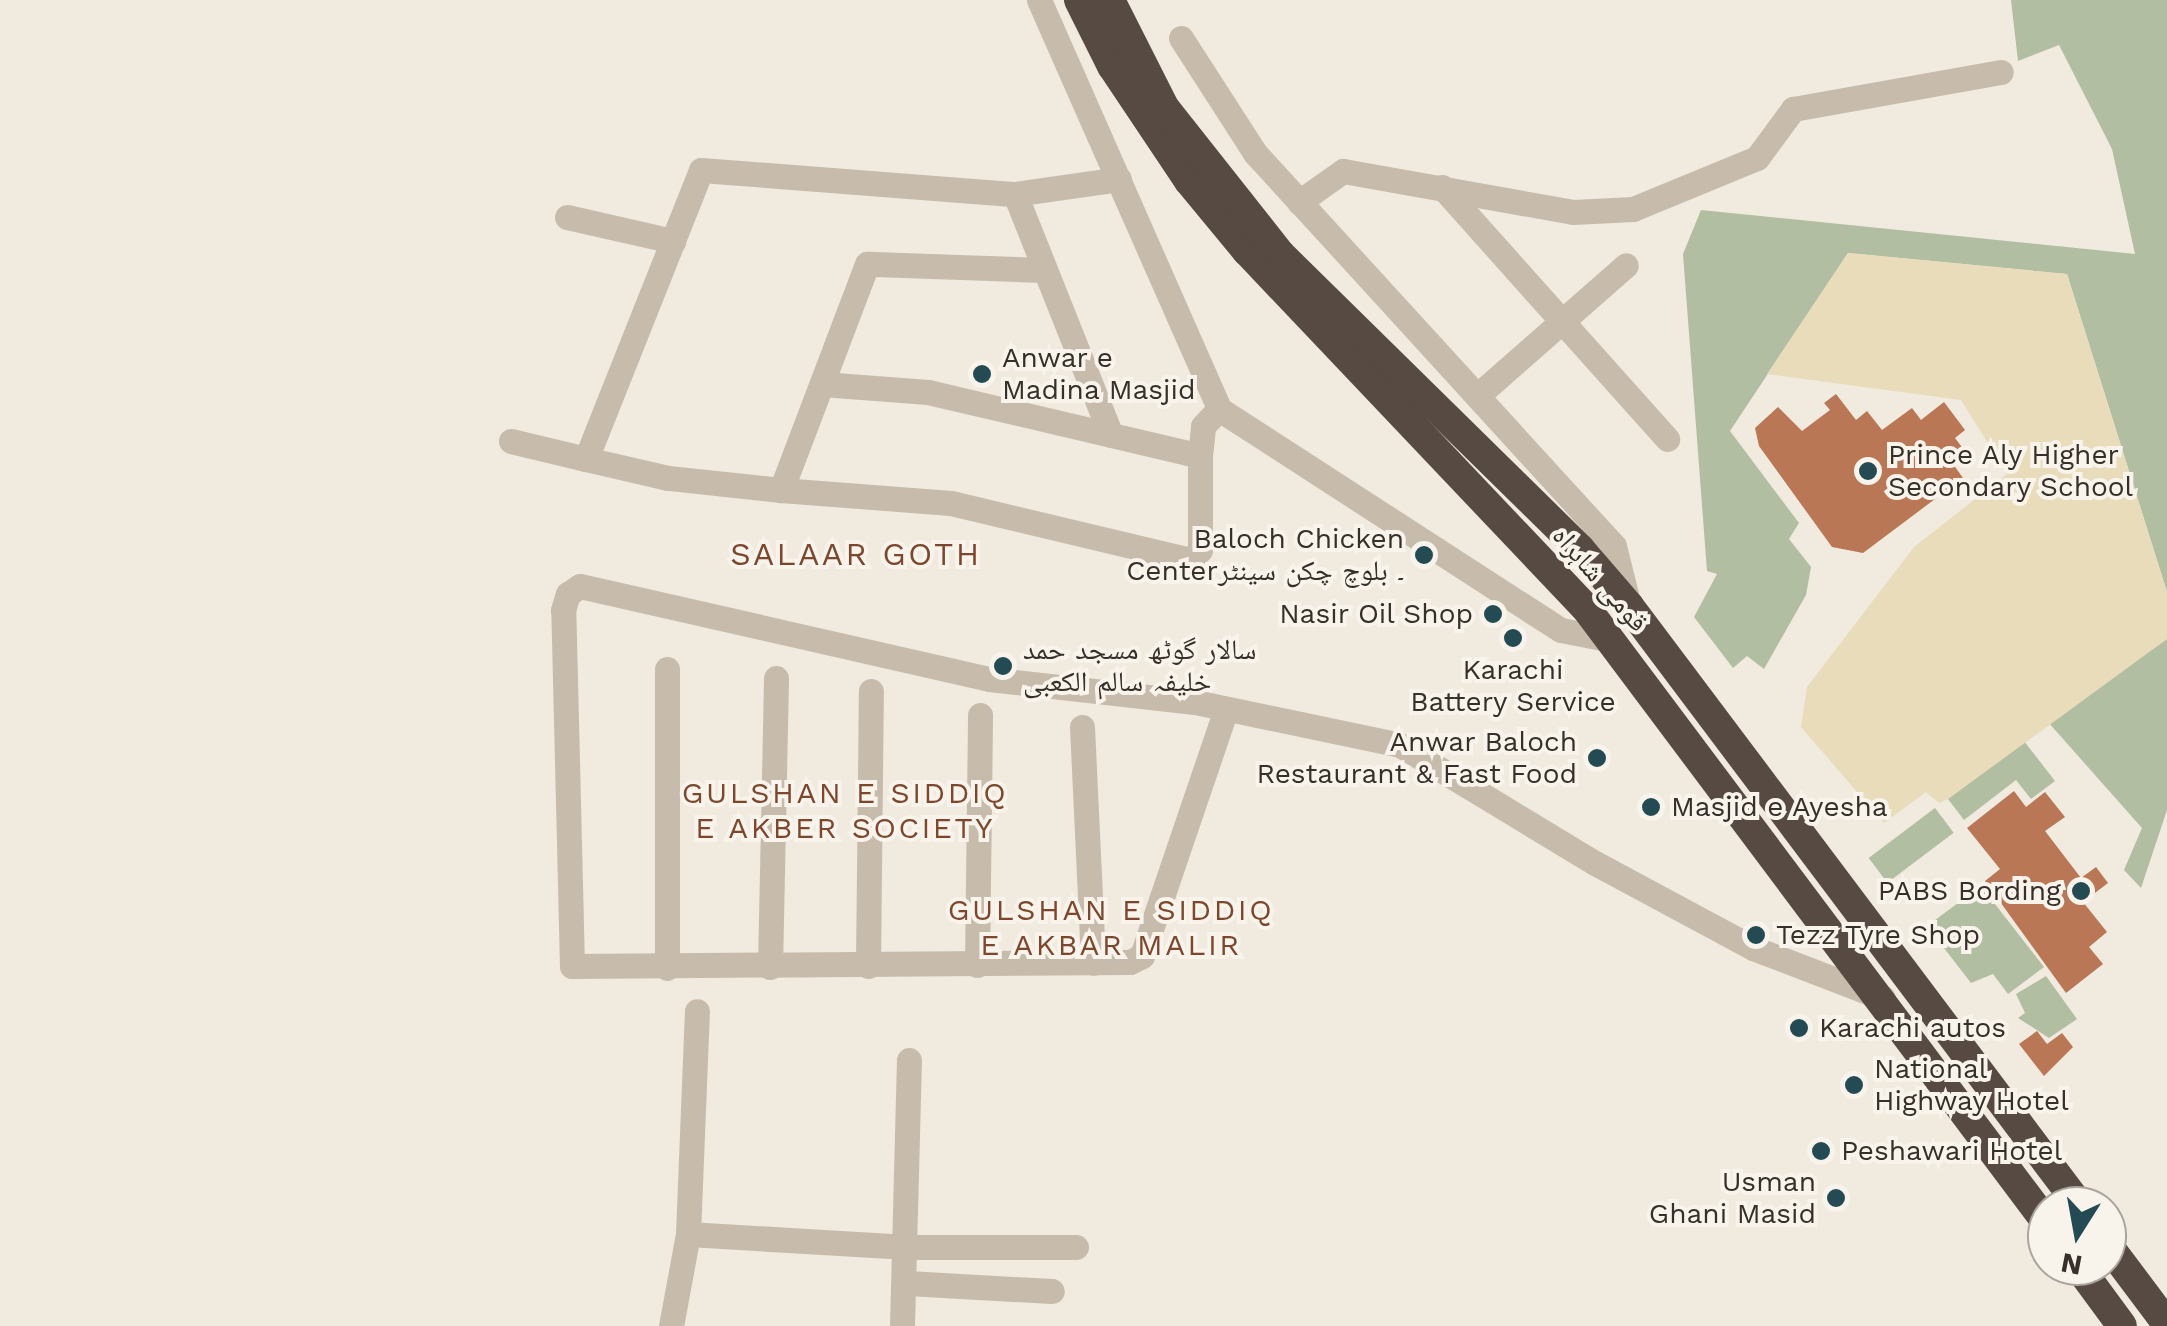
<!DOCTYPE html>
<html>
<head>
<meta charset="utf-8">
<style>
	body { margin:0 }
	#map { position:relative; width:2167px; height:1326px; overflow:hidden; background:#f0eadf; font-family:"Work Sans","Noto Naskh Arabic",sans-serif }
	div>[style] { position:absolute }
	.green>* { inset:0; background:#b1bea1; transform-origin:0 0 }
	.sand>* { inset:0; background:#e8dcba }
	.building>* { inset:0; background:#b97755 }
	.minor>* { height:25px; margin:-12.5px; padding:0 12.5px; transform-origin:12.5px; border-radius:12.5px; background:#c7bbac }
	.highway>* { height:30px; margin:-15px; padding:0 15px; transform-origin:15px; border-radius:15px; background:#564a42 }
	.dots>* { width:28px; height:28px; translate:-50% -50%; box-sizing:border-box; border:5px solid #f8f3eb; border-radius:50% }
	span { translate:-50% -50%; white-space:nowrap; text-align:center; line-height:1.15; -webkit-text-stroke:8px #f8f3eb; paint-order:stroke }
	.poi-label { font-size:28px; color:#362f2a }
	.left { translate:0 -50%; text-align:left }
	.right { translate:-100% -50%; text-align:right }
	.street-label { font-size:28px; color:#362f2a }
	.neighbourhood-label { font-size:30px; color:#7c472c; letter-spacing:2.5px }
	.quarter-label { font-size:32px; color:#7c472c; letter-spacing:2.5px }
	.north { position:absolute; left:2027px; top:1186px; width:100px; height:100px; box-sizing:border-box; background:#f8f3eb; border:2px solid #aaa59e; border-radius:50%; rotate:191deg; font-size:28px; font-weight:700; line-height:40px; text-align:center; color:#362f2a }
	.north::after { content:''; display:block; margin:auto; width:35px; height:45px; background:#244b53; clip-path:polygon(50% 0,100% 100%,50% 72%,0 100%) }
</style>
</head>
<body>
<div id="map">
	<div class="green">
		<i style="clip-path:polygon(2011px 0,2167px 0,2167px 592px,2067px 274px,1848px 253px,1730px 431px,1799px 523px,1789px 539px,1811px 567px,1806px 595px,1764px 669px,1747px 656px,1733px 668px,1694px 617px,1717px 574px,1707px 571px,1683px 254px,1701px 210px,2135px 254px,2112px 149px,2059px 45px,2018px 61px)"></i>
		<i style="clip-path:polygon(2167px 639px,2167px 810px,2141px 888px,2124px 870px,2142px 828px,2048px 722px)"></i>
		<i style="clip-path:polygon(2024px 741px,2055px 781px,2031px 799px,2016px 780px,1964px 820px,1948px 799px)"></i>
		<i style="left:1935px;top:808px;width:31px;height:83px;rotate:53deg"></i>
		<i style="clip-path:polygon(1981px 886px,2044px 967px,2008px 994px,1993px 974px,1971px 983px,1927px 926px)"></i>
		<i style="clip-path:polygon(2046px 976px,2077px 1019px,2049px 1038px,2018px 1018px,2025px 1013px,2016px 994px)"></i>
	</div>
	<div class="sand">
		<i style="clip-path:polygon(1848px 253px,2067px 274px,2167px 592px,2167px 639px,1948px 799px,1939px 803px,1926px 792px,1884px 823px,1801px 727px,1807px 687px,1914px 547px,2007px 474px,1961px 400px,1767px 374px)"></i>
	</div>
	<div class="building">
		<i style="clip-path:polygon(1836px 394px,1856px 420px,1867px 411px,1882px 430px,1912px 408px,1921px 420px,1944px 402px,1965px 430px,1955px 438px,1967px 454px,1953px 464px,1963px 478px,1863px 553px,1832px 547px,1759px 446px,1755px 428px,1778px 407px,1802px 431px,1830px 410px,1824px 403px)"></i>
		<i style="clip-path:polygon(2014px 791px,2026px 807px,2045px 792px,2065px 817px,2045px 831px,2081px 878px,2096px 867px,2108px 883px,2083px 902px,2107px 932px,2089px 947px,2103px 964px,2066px 993px,1985px 881px,2000px 869px,1967px 828px)"></i>
		<i style="clip-path:polygon(2037px 1031px,2047px 1044px,2062px 1033px,2073px 1047px,2044px 1076px,2019px 1044px)"></i>
	</div>
	<div class="minor">
		<i style="left:1039px;top:0;width:447px;rotate:66.2deg"></i>
		<i style="left:1219px;top:409px;width:407px;rotate:32.9deg"></i>
		<i style="left:1561px;top:630px;width:52px;rotate:11.1deg"></i>
		<i style="left:1181px;top:38px;width:137px;rotate:57.2deg"></i>
		<i style="left:1255px;top:153px;width:532px;rotate:47.59deg"></i>
		<i style="left:1614px;top:546px;width:62px;rotate:76deg"></i>
		<i style="left:1442px;top:187px;width:338px;rotate:48.2deg"></i>
		<i style="left:1015px;top:194px;width:259px;rotate:68.3deg"></i>
		<i style="left:1299px;top:202px;width:54px;rotate:-35.2deg"></i>
		<i style="left:1343px;top:171px;width:234px;rotate:10.1deg"></i>
		<i style="left:1573px;top:212px;width:60px;rotate:-2.9deg"></i>
		<i style="left:1633px;top:209px;width:134px;rotate:-22.4deg"></i>
		<i style="left:1757px;top:158px;width:61px;rotate:-53.7deg"></i>
		<i style="left:1793px;top:109px;width:211px;rotate:-10.1deg"></i>
		<i style="left:567px;top:217px;width:109px;rotate:12.8deg"></i>
		<i style="left:1043px;top:270px;width:176px;rotate:-178deg"></i>
		<i style="left:867px;top:264px;width:242px;rotate:110.8deg"></i>
		<i style="left:781px;top:490px;width:170px;rotate:4.4deg"></i>
		<i style="left:951px;top:503px;width:247px;rotate:13.4deg"></i>
		<i style="left:1191px;top:560px;width:13px;rotate:-48deg"></i>
		<i style="left:1200px;top:550px;width:94px;rotate:-90deg"></i>
		<i style="left:822px;top:384px;width:106px;rotate:4.3deg"></i>
		<i style="left:928px;top:392px;width:279px;rotate:13.2deg"></i>
		<i style="left:1200px;top:456px;width:30px;rotate:-84deg"></i>
		<i style="left:1203px;top:426px;width:23px;rotate:-47deg"></i>
		<i style="left:1477px;top:396px;width:198px;rotate:-41.3deg"></i>
		<i style="left:511px;top:441px;width:77px;rotate:13.5deg"></i>
		<i style="left:781px;top:490px;width:114px;rotate:-173.9deg"></i>
		<i style="left:668px;top:478px;width:84px;rotate:-167deg"></i>
		<i style="left:586px;top:459px;width:311px;rotate:-68.3deg"></i>
		<i style="left:701px;top:170px;width:315px;rotate:4.4deg"></i>
		<i style="left:1015px;top:194px;width:105px;rotate:-8.2deg"></i>
		<i style="left:667px;top:669px;width:299px;rotate:90deg"></i>
		<i style="left:1226px;top:709px;width:261px;rotate:108.8deg"></i>
		<i style="left:1142px;top:956px;width:13px;rotate:153deg"></i>
		<i style="left:1130px;top:962px;width:558px;rotate:179.59deg"></i>
		<i style="left:572px;top:966px;width:356px;rotate:-91.4deg"></i>
		<i style="left:563px;top:610px;width:17px;rotate:-73deg"></i>
		<i style="left:568px;top:594px;width:14px;rotate:-34deg"></i>
		<i style="left:580px;top:586px;width:419px;rotate:12.8deg"></i>
		<i style="left:989px;top:679px;width:207px;rotate:6.4deg"></i>
		<i style="left:1195px;top:702px;width:209px;rotate:11.8deg"></i>
		<i style="left:1400px;top:745px;width:228px;rotate:31.2deg"></i>
		<i style="left:1595px;top:863px;width:179px;rotate:28.3deg"></i>
		<i style="left:1753px;top:948px;width:139px;rotate:21deg"></i>
		<i style="left:1082px;top:727px;width:236px;rotate:87.3deg"></i>
		<i style="left:977px;top:965px;width:250px;rotate:-89.3deg"></i>
		<i style="left:868px;top:966px;width:275px;rotate:-89.4deg"></i>
		<i style="left:770px;top:967px;width:289px;rotate:-88.8deg"></i>
		<i style="left:688px;top:1234px;width:220px;rotate:3.4deg"></i>
		<i style="left:908px;top:1247px;width:168px"></i>
		<i style="left:907px;top:1283px;width:145px;rotate:3.2deg"></i>
		<i style="left:671px;top:1326px;width:94px;rotate:-79.5deg"></i>
		<i style="left:688px;top:1234px;width:223px;rotate:-87.7deg"></i>
		<i style="left:902px;top:1326px;width:266px;rotate:-88.5deg"></i>
	</div>
	<div class="highway">
		<i style="left:1079px;top:0;width:74px;rotate:63.4deg"></i>
		<i style="left:1112px;top:66px;width:138px;rotate:56.2deg"></i>
		<i style="left:1189px;top:181px;width:91px;rotate:50.4deg"></i>
		<i style="left:1247px;top:251px;width:492px;rotate:46.5deg"></i>
		<i style="left:1586px;top:608px;width:769px;rotate:53.15deg"></i>
		<i style="left:1110px;top:0;width:120px;rotate:63.2deg"></i>
		<i style="left:1164px;top:107px;width:187px;rotate:51.7deg"></i>
		<i style="left:1280px;top:254px;width:421px;rotate:44.5deg"></i>
		<i style="left:1580px;top:549px;width:75px;rotate:49.3deg"></i>
		<i style="left:1629px;top:606px;width:751px;rotate:53.07deg"></i>
		<i style="left:2107px;top:1244px;width:100px;rotate:53.1deg"></i>
		<i style="left:2078px;top:1266px;width:74px;rotate:53.7deg"></i>
	</div>
	<div class="dots">
		<i style="left:982px;top:374px;background:#244b53"></i>
		<i style="left:1868px;top:471px;background:#244b53"></i>
		<i style="left:1424px;top:555px;background:#244b53"></i>
		<i style="left:1493px;top:614px;background:#244b53"></i>
		<i style="left:1513px;top:638px;background:#244b53"></i>
		<i style="left:1003px;top:666px;background:#244b53"></i>
		<i style="left:1597px;top:758px;background:#244b53"></i>
		<i style="left:1651px;top:807px;background:#244b53"></i>
		<i style="left:2081px;top:891px;background:#244b53"></i>
		<i style="left:1756px;top:935px;background:#244b53"></i>
		<i style="left:1799px;top:1028px;background:#244b53"></i>
		<i style="left:1854px;top:1085px;background:#244b53"></i>
		<i style="left:1821px;top:1151px;background:#244b53"></i>
		<i style="left:1836px;top:1198px;background:#244b53"></i>
	</div>
	<div class="poi-label">
		<span class="left" style="left:1002px;top:374px">Anwar e<br>Madina Masjid</span>
		<span class="left" style="left:1888px;top:471px">Prince Aly Higher<br>Secondary School</span>
		<span class="right" style="left:1404px;top:555px">Baloch Chicken<br>Center۔ بلوچ چکن سینٹر</span>
		<span class="right" style="left:1473px;top:614px">Nasir Oil Shop</span>
		<span class="left" style="left:1023px;top:666px">سالار گوٹھ مسجد حمد<br>خلیفہ سالم الکعبی</span>
		<span style="left:1513px;top:686px">Karachi<br>Battery Service</span>
		<span class="right" style="left:1577px;top:758px">Anwar Baloch<br>Restaurant &amp; Fast Food</span>
		<span class="left" style="left:1671px;top:807px">Masjid e Ayesha</span>
		<span class="right" style="left:2061px;top:891px">PABS Bording</span>
		<span class="left" style="left:1776px;top:935px">Tezz Tyre Shop</span>
		<span class="left" style="left:1819px;top:1028px">Karachi autos</span>
		<span class="left" style="left:1874px;top:1085px">National<br>Highway Hotel</span>
		<span class="left" style="left:1841px;top:1151px">Peshawari Hotel</span>
		<span class="right" style="left:1816px;top:1198px">Usman<br>Ghani Masid</span>
	</div>
	<div class="street-label">
		<span style="left:1600px;top:579px;rotate:49deg">قومی شاہراہ</span>
	</div>
	<div class="neighbourhood-label">
		<span style="left:845px;top:810px">GULSHAN E SIDDIQ<br>E AKBER SOCIETY</span>
		<span style="left:1111px;top:927px">GULSHAN E SIDDIQ<br>E AKBAR MALIR</span>
	</div>
	<div class="quarter-label">
		<span style="left:856px;top:554px">SALAAR GOTH</span>
	</div>
	<div class="north">N</div>
</div>
</body>
</html>
